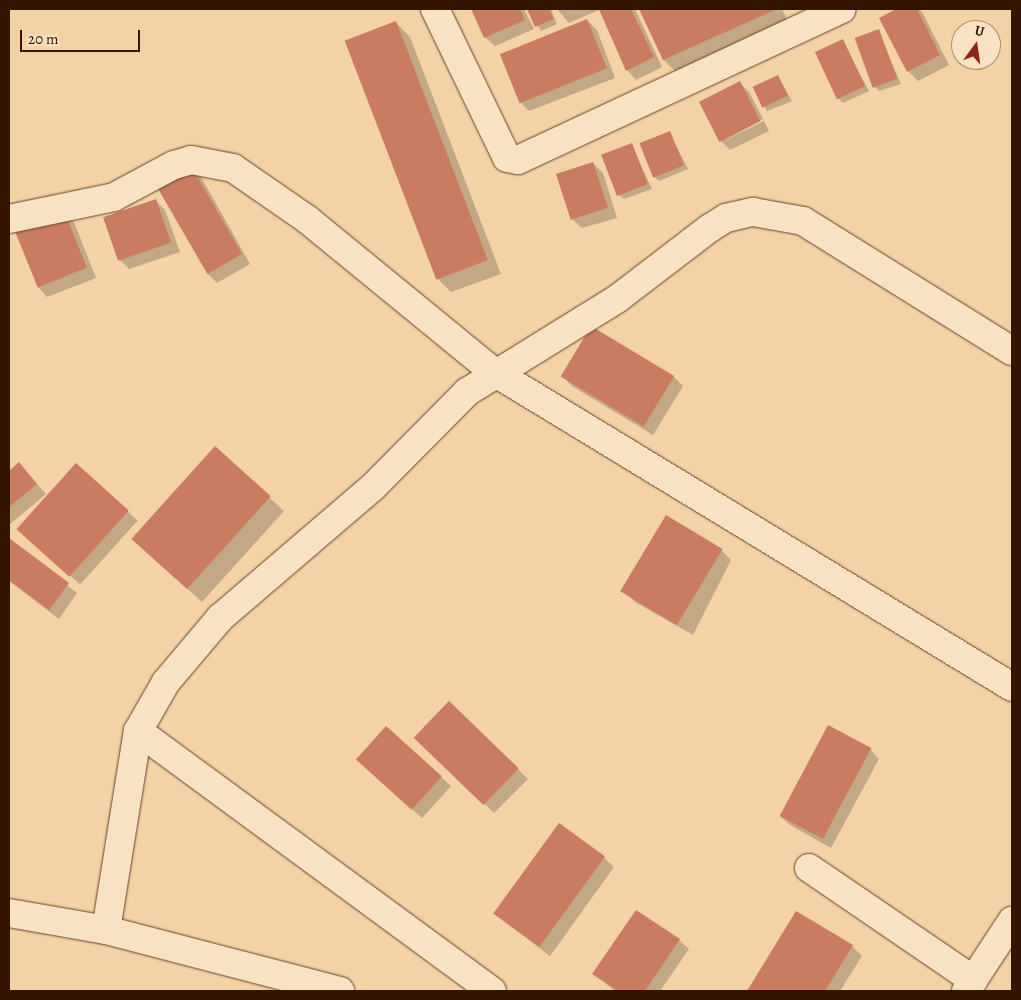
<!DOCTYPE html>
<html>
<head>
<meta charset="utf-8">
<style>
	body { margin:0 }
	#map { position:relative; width:1021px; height:1000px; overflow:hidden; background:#f3d2a5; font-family:Alegreya,serif }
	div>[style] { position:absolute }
	.shadow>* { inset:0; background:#0003; transform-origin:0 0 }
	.building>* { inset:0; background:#ca7c60; transform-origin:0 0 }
	.roads { filter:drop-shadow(0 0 1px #634429) drop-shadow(0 0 1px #634429) }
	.minor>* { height:28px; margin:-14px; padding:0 14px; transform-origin:14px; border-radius:14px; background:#f7e2c4 }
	span { translate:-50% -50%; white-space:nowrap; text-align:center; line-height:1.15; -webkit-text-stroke:4px #f7e2c4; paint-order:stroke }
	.frame { position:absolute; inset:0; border:10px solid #331400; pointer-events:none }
	.north { position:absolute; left:951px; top:20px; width:50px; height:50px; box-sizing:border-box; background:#f7e2c4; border:1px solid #a99076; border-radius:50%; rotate:14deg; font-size:14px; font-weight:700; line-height:20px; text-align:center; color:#331400 }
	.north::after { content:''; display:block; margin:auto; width:18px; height:22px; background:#8f2418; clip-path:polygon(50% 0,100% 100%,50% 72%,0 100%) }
	.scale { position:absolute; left:20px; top:30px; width:120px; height:22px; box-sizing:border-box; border:2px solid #331400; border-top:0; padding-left:6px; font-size:15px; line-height:18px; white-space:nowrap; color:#331400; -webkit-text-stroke:4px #f7e2c4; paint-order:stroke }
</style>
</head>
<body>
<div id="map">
	<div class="shadow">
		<i style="clip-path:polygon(473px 9px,524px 9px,534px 29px,495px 46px,485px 37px)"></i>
		<i style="clip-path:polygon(529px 9px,551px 9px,557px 24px,541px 31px)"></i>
		<i style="clip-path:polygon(557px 9px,635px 9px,662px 67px,636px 80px,627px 70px,599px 10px,569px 23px)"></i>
		<i style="clip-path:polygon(641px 9px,782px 9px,789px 23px,678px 74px,664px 60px)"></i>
		<i style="clip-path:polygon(899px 9px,919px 9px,922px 12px,949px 65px,918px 81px,908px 71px,880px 18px)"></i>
		<i style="clip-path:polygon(587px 20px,597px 30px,615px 78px,529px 111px,520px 102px)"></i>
		<i style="clip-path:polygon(396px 23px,410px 37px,501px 274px,451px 292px,437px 278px)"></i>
		<i style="clip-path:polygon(878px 31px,901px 84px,879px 91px,875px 87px)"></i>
		<i style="clip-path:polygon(842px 40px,869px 91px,843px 103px,838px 98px)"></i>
		<i style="clip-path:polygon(778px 76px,792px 101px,767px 111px,754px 87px)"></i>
		<i style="clip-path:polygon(739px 82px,749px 92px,763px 119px,723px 141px,764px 121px,769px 131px,730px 150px,721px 141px,701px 101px)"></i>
		<i style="clip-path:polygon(669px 132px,688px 169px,659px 181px,654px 176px)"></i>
		<i style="clip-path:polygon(631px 144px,652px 189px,624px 199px,619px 195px)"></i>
		<i style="clip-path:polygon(593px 163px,603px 173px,617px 218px,582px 228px,572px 219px,558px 175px)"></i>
		<i style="clip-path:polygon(190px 165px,200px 175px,250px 264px,217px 283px,208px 274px)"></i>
		<i style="clip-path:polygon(155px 200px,165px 210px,180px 252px,129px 269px,119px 259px)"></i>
		<i style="clip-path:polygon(64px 212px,74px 222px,96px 278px,47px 297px,38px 287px)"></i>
		<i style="clip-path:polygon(592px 328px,674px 377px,683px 386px,653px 435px,572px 386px,563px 377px)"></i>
		<i style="clip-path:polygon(215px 447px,284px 511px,202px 602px,147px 552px)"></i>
		<i style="clip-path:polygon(19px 464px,46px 494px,9px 525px,9px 473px)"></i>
		<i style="left:76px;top:465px;width:83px;height:86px;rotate:42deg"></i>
		<i style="clip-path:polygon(666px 517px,721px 550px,731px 560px,693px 635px,635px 602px,625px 592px)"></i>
		<i style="clip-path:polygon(9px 540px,77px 593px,59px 619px,9px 581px)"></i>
		<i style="clip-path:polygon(449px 703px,528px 779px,494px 813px,426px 747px)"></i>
		<i style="clip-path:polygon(387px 728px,451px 786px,422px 818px,367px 769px)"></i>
		<i style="clip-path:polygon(870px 749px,879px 759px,831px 848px,790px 825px,780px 816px)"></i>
		<i style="clip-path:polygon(604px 858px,614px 867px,550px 956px,495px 914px)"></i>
		<i style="clip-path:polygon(796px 913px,852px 946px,862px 956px,840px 991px,748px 991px)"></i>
		<i style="clip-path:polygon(679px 940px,689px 949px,660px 991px,615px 991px,594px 974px)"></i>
	</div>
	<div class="building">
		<i style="clip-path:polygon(471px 9px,520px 9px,525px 20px,484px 38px)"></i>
		<i style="clip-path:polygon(527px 9px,549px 9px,554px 19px,535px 27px)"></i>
		<i style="clip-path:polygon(599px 9px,631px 9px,654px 57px,626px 71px)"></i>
		<i style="clip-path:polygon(639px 9px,777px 9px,663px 60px)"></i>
		<i style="clip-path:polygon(896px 9px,917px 9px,940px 55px,907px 72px,879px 18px)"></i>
		<i style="left:587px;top:19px;width:53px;height:94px;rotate:68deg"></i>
		<i style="left:396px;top:21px;width:256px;height:55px;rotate:69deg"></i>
		<i style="left:879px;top:29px;width:53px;height:26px;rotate:70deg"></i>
		<i style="left:843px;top:39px;width:52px;height:31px;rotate:65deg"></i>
		<i style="left:778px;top:75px;width:23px;height:28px;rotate:65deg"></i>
		<i style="left:740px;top:81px;width:45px;height:46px;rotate:63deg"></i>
		<i style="left:670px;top:131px;width:37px;height:33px;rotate:68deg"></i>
		<i style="left:632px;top:143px;width:44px;height:33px;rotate:69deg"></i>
		<i style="left:593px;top:162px;width:48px;height:39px;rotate:72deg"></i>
		<i style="left:190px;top:164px;width:104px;height:40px;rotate:60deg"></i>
		<i style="left:156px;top:199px;width:46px;height:56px;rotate:71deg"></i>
		<i style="left:64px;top:211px;width:61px;height:53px;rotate:68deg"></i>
		<i style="left:591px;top:326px;width:97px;height:59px;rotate:31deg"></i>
		<i style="left:215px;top:446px;width:75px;height:125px;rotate:42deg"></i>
		<i style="clip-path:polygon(19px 462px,37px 484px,9px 507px,9px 471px)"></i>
		<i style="left:76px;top:463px;width:71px;height:89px;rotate:42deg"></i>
		<i style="left:666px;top:515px;width:66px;height:89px;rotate:31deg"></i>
		<i style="clip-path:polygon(9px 538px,69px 583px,49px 610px,9px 580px)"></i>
		<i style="left:449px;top:701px;width:97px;height:51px;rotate:44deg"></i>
		<i style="left:828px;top:725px;width:49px;height:103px;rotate:28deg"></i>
		<i style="left:386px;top:726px;width:75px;height:45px;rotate:42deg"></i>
		<i style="left:559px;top:823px;width:57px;height:112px;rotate:36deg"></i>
		<i style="clip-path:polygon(636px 910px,680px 939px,645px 991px,618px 991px,592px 974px)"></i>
		<i style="clip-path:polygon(796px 911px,853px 945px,825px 991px,747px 991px)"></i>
	</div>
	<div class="roads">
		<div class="minor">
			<i style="left:435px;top:9px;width:165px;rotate:64.2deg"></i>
			<i style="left:507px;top:158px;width:11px;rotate:10deg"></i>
			<i style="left:518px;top:160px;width:357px;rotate:-25deg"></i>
			<i style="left:9px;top:219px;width:107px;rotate:-11.8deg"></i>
			<i style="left:114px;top:197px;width:68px;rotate:-28.1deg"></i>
			<i style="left:174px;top:165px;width:18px;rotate:-16deg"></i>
			<i style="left:191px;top:160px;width:43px;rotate:10.8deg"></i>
			<i style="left:233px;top:168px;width:91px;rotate:34.7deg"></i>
			<i style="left:308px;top:220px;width:240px;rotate:39.3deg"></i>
			<i style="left:494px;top:372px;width:606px;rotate:31.3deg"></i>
			<i style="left:138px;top:731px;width:439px;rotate:36.3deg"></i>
			<i style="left:809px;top:868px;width:199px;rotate:34.3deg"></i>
			<i style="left:9px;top:913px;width:98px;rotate:9.9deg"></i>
			<i style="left:106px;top:930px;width:242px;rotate:14.6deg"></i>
			<i style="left:106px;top:930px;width:202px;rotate:-80.9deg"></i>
			<i style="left:138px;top:731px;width:56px;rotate:-60.3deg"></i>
			<i style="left:166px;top:682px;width:84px;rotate:-49.8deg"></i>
			<i style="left:220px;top:618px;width:201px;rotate:-40.6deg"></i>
			<i style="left:373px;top:487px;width:134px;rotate:-45.3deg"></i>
			<i style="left:467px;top:392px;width:176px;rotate:-31.8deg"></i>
			<i style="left:617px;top:299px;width:117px;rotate:-37.4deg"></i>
			<i style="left:710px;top:228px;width:19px;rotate:-32deg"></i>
			<i style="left:726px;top:218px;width:28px;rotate:-13deg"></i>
			<i style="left:753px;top:212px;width:51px;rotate:10.2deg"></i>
			<i style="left:803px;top:221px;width:246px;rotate:31.9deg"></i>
			<i style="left:966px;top:991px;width:84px;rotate:-56.7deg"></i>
		</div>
	</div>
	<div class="frame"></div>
	<div class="north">U</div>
	<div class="scale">20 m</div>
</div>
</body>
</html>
